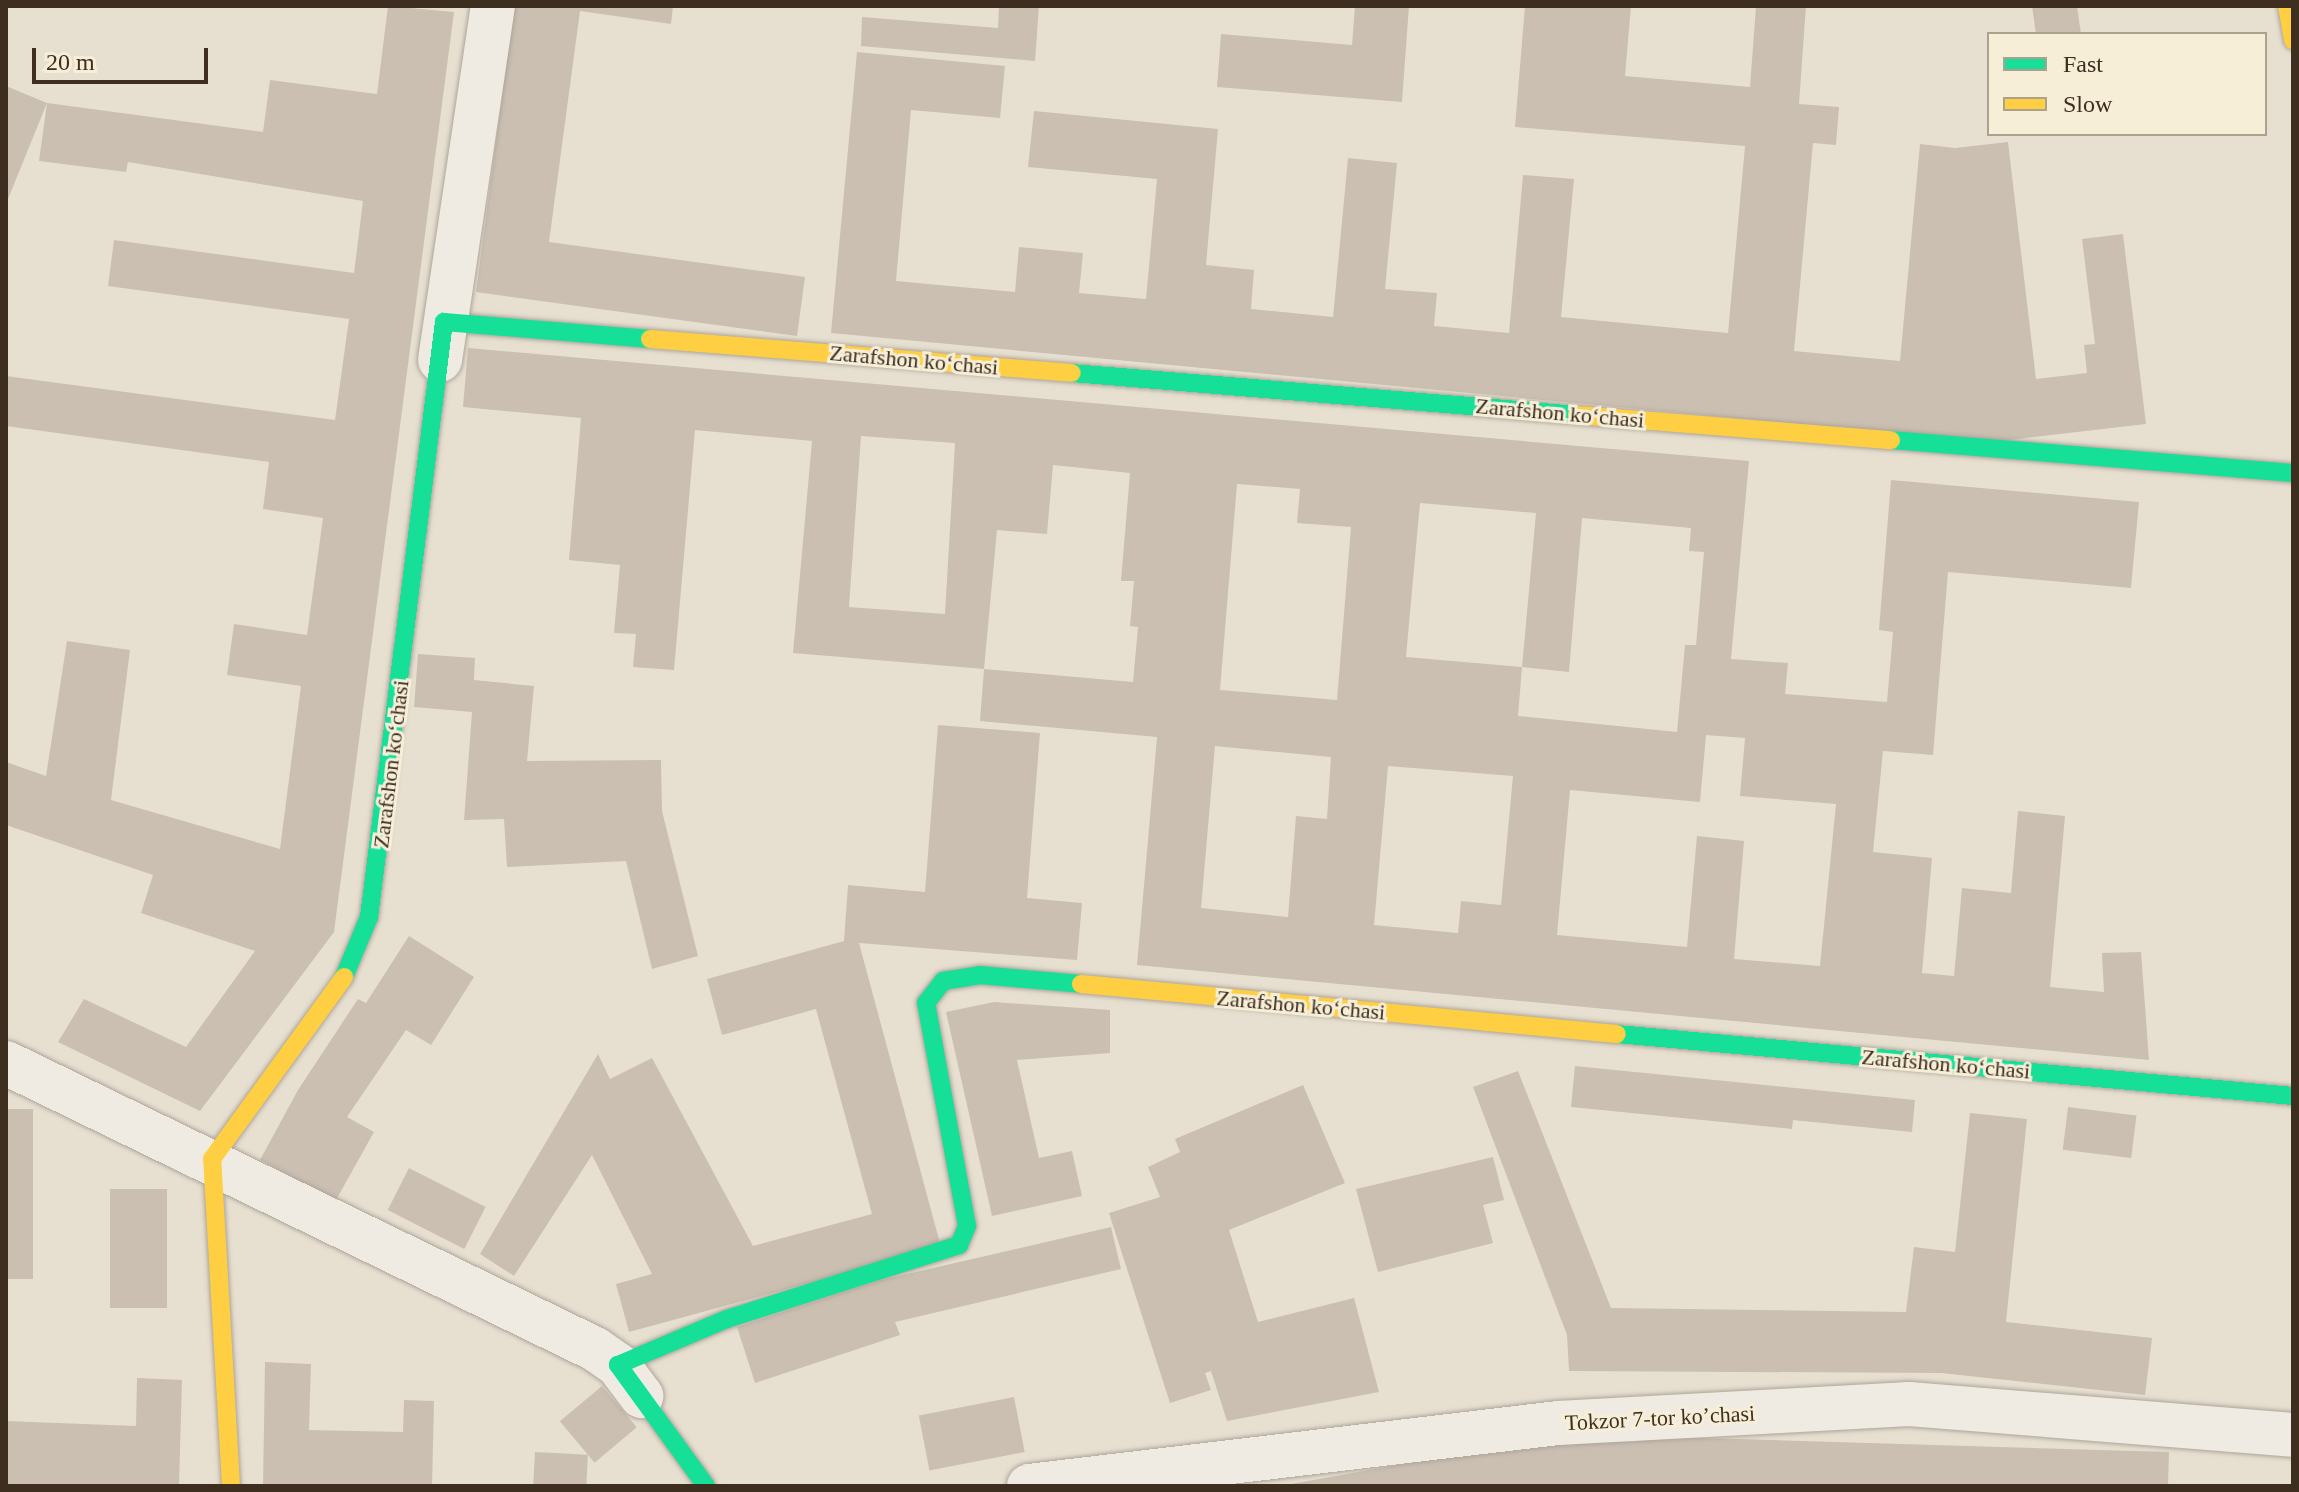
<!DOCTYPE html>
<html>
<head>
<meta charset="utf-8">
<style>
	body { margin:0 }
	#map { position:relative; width:2299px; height:1492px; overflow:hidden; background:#e7e0d1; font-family:"Times New Roman",serif }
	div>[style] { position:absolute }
	.building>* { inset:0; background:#cbbfb2; transform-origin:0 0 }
	.roads { filter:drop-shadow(0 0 2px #ada599) drop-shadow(0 0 2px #ada599) }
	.street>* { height:44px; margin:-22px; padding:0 22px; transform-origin:22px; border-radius:22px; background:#efebe3 }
	.fast>* { height:18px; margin:-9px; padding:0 9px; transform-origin:9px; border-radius:9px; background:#16e098 }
	.slow>* { height:18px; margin:-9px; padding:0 9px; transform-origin:9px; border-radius:9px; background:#ffcf43 }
	span { translate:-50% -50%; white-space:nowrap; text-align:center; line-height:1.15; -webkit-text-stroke:6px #f7eed8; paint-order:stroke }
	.street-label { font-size:22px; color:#3d2e20 }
	.frame { position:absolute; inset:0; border:8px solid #3d2e20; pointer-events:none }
	.legend { position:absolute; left:1987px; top:32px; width:280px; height:104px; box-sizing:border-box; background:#f7eed8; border:2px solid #ada18e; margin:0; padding:10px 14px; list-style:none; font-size:24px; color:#3d2e20 }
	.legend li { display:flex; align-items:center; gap:16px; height:40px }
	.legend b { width:40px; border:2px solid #ada18e }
	.scale { position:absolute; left:32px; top:48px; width:176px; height:36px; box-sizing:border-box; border:4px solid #3d2e20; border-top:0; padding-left:10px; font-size:24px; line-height:28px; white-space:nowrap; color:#3d2e20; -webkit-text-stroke:6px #f7eed8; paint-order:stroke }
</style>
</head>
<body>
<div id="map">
	<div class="building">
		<i style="clip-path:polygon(388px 6px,454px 12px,334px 932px,200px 1111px,58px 1042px,84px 999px,186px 1047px,255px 951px,141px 913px,153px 875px,6px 825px,6px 762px,46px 776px,67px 641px,130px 650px,111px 800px,280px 849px,301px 686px,227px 675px,234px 624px,307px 635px,323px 518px,263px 509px,269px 462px,6px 426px,6px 376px,335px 420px,349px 319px,108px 286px,114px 240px,354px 273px,363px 201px,128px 162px,126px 172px,39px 161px,47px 103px,263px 132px,270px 80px,377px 94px)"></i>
		<i style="clip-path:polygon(514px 6px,673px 6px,671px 24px,580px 11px,549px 242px,805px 277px,797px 336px,476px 292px)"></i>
		<i style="clip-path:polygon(999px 6px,1039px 6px,1035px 61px,861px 46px,862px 17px,998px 28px)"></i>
		<i style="clip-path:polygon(1355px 6px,1409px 6px,1402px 102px,1217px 87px,1221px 34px,1352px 45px)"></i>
		<i style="clip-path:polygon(1525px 6px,1631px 6px,1625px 76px,1750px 87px,1756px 6px,1806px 6px,1799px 104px,1839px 107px,1836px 145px,1813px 143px,1794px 351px,1900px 361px,1920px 144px,1955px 148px,2008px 142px,2036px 379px,2087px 373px,2084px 345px,2095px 344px,2082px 239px,2123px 234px,2146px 424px,1990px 442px,831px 333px,857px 52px,1005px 66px,1000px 118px,911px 110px,896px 281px,1015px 292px,1019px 247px,1083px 253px,1079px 293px,1146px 299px,1157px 179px,1028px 167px,1034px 111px,1218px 129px,1206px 265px,1254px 270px,1251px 309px,1333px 317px,1348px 158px,1397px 163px,1385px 289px,1437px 293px,1434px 326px,1509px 333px,1523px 175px,1574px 179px,1561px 317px,1728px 333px,1745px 146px,1515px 127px)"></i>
		<i style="clip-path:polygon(2032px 6px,2077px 6px,2081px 34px,2036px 34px)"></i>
		<i style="clip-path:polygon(6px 86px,47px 103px,6px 204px)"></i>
		<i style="clip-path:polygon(evenodd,468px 348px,1749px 461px,1731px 659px,1788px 663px,1785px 694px,1887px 702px,1893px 632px,1879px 630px,1891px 480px,2139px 502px,2131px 588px,1948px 572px,1933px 755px,1883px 751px,1873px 852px,1932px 858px,1922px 973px,1954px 976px,1962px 888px,2011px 893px,2018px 811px,2065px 816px,2050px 987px,2104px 992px,2102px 953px,2141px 952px,2149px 1060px,1137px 965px,1157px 737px,980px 721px,984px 669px,1133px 682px,1138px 627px,1130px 626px,1134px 581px,1121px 581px,1130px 473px,1053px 465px,1047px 534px,997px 530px,984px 669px,793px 653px,812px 441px,695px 430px,674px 670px,633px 667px,636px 634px,614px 633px,620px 565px,569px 560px,581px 418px,463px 407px,468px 348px,861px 436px,955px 443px,945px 614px,849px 607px,861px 436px,468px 348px,1237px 484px,1300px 489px,1297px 523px,1351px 527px,1337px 700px,1220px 690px,1237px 484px,468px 348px,1420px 503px,1536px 513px,1522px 667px,1569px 672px,1582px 518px,1691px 528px,1689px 551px,1704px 552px,1696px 645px,1685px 645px,1677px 732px,1518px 716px,1522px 667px,1406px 657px,1420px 503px,468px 348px,1706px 735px,1745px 738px,1740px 796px,1836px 804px,1820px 966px,1734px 959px,1744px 841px,1697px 836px,1687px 947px,1557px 935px,1570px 790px,1700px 802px,1706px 735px,468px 348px,1215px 746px,1331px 757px,1327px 819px,1296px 816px,1288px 917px,1201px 908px,1215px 746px,468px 348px,1388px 766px,1513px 776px,1501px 905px,1461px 901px,1458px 933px,1374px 925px,1388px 766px)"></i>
		<i style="clip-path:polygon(418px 654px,475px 658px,474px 680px,534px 686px,527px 761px,661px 760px,662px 811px,698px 956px,652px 969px,626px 861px,507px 867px,504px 819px,464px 820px,472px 712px,414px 707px)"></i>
		<i style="clip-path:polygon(938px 725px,1040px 733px,1027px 898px,1082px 903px,1077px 960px,859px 943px,941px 1247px,629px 1332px,616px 1284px,652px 1274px,592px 1155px,514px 1276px,480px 1254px,598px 1054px,610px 1079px,652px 1058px,753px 1246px,872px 1214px,816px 1009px,722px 1035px,707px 979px,844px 941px,848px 885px,925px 892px)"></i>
		<i style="clip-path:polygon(409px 936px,474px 977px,431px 1045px,406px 1030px,347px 1117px,374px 1132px,336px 1200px,260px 1160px,298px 1090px,358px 999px,366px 1003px)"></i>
		<i style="clip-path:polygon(994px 1002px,1110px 1010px,1110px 1053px,1017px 1060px,1039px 1158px,1072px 1151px,1082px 1196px,992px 1216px,946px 1012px)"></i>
		<i style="clip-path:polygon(1575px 1066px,1915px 1100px,1912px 1132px,1793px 1120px,1792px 1129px,1571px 1107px)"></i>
		<i style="clip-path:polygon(1518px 1071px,1611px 1308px,1906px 1312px,1914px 1247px,1955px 1252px,1970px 1113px,2027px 1119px,2006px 1322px,2152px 1338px,2145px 1395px,1941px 1373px,1569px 1371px,1567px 1335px,1473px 1087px)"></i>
		<i style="clip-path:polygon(1303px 1085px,1345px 1183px,1229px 1230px,1258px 1322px,1354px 1298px,1379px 1392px,1227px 1421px,1211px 1371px,1205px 1373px,1211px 1390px,1170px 1403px,1109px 1213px,1160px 1197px,1148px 1167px,1180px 1152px,1175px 1139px)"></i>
		<i style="left:2068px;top:1107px;width:69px;height:43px;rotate:7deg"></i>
		<i style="left:6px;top:1109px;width:27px;height:170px"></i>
		<i style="clip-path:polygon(1493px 1157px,1504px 1200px,1483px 1205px,1493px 1243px,1378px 1272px,1356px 1189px)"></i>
		<i style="left:409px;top:1168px;width:86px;height:47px;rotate:27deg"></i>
		<i style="left:110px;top:1189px;width:57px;height:119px"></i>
		<i style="clip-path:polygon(1111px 1227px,1121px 1269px,895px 1322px,900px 1335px,755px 1383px,737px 1327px,881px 1280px)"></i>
		<i style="clip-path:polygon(265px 1362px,311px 1364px,309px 1430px,403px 1432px,404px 1400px,434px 1401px,432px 1486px,263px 1486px)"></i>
		<i style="clip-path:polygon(137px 1378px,182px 1380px,179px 1486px,6px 1484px,6px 1421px,136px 1426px)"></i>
		<i style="left:602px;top:1386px;width:54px;height:55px;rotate:50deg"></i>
		<i style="left:1014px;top:1397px;width:56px;height:97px;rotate:79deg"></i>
		<i style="clip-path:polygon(1635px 1436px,2169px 1452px,2168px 1486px,1280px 1486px,1541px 1439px,1635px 1442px)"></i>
		<i style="left:535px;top:1452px;width:53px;height:34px;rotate:3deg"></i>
	</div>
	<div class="roads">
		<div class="street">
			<i style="left:440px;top:360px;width:358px;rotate:-81.5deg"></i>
			<i style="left:6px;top:1063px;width:655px;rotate:25.9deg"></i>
			<i style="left:595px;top:1349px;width:28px;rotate:35deg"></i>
			<i style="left:618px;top:1365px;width:39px;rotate:53deg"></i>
			<i style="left:1029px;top:1486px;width:533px;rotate:-6.79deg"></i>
			<i style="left:1558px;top:1423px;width:352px;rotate:-3.1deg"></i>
			<i style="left:1909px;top:1404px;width:385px;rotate:4.6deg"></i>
		</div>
		<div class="fast">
			<i style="left:1072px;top:373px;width:507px;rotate:4.75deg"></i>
			<i style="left:1891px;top:440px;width:403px;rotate:4.7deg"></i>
			<i style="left:344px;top:977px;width:65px;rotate:-67.4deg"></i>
			<i style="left:369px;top:917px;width:600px;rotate:-82.82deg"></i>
			<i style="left:444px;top:322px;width:207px;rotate:4.7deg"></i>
			<i style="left:1617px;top:1034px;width:679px;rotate:5.24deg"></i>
			<i style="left:706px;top:1486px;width:150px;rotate:-126deg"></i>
			<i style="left:618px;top:1365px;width:118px;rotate:-22.9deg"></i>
			<i style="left:727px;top:1319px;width:244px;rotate:-17.7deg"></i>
			<i style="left:959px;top:1245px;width:21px;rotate:-67deg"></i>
			<i style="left:967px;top:1226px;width:227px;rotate:-100.4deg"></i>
			<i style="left:926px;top:1003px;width:28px;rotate:-52deg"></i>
			<i style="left:943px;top:981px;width:36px;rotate:-9deg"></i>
			<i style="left:979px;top:975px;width:102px;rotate:5deg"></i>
		</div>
		<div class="slow">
			<i style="left:2287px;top:6px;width:35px;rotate:80deg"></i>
			<i style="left:650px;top:339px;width:423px;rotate:4.6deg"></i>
			<i style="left:1577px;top:415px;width:315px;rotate:4.6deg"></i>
			<i style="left:1081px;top:984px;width:538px;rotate:5.33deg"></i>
			<i style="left:231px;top:1486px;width:328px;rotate:-93.3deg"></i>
			<i style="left:212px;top:1159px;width:225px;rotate:-54deg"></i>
		</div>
	</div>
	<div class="street-label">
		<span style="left:914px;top:360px;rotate:5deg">Zarafshon koʻchasi</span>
		<span style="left:1560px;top:413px;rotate:5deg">Zarafshon koʻchasi</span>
		<span style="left:391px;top:764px;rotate:-83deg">Zarafshon koʻchasi</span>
		<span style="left:1301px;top:1005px;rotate:5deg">Zarafshon koʻchasi</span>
		<span style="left:1946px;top:1064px;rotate:5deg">Zarafshon koʻchasi</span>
		<span style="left:1660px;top:1418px;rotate:-3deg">Tokzor 7-tor koʼchasi</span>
	</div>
	<div class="frame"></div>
	<ul class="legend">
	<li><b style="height:10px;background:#16e098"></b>Fast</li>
	<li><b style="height:10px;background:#ffcf43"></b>Slow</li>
	</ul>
	<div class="scale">20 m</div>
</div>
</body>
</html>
